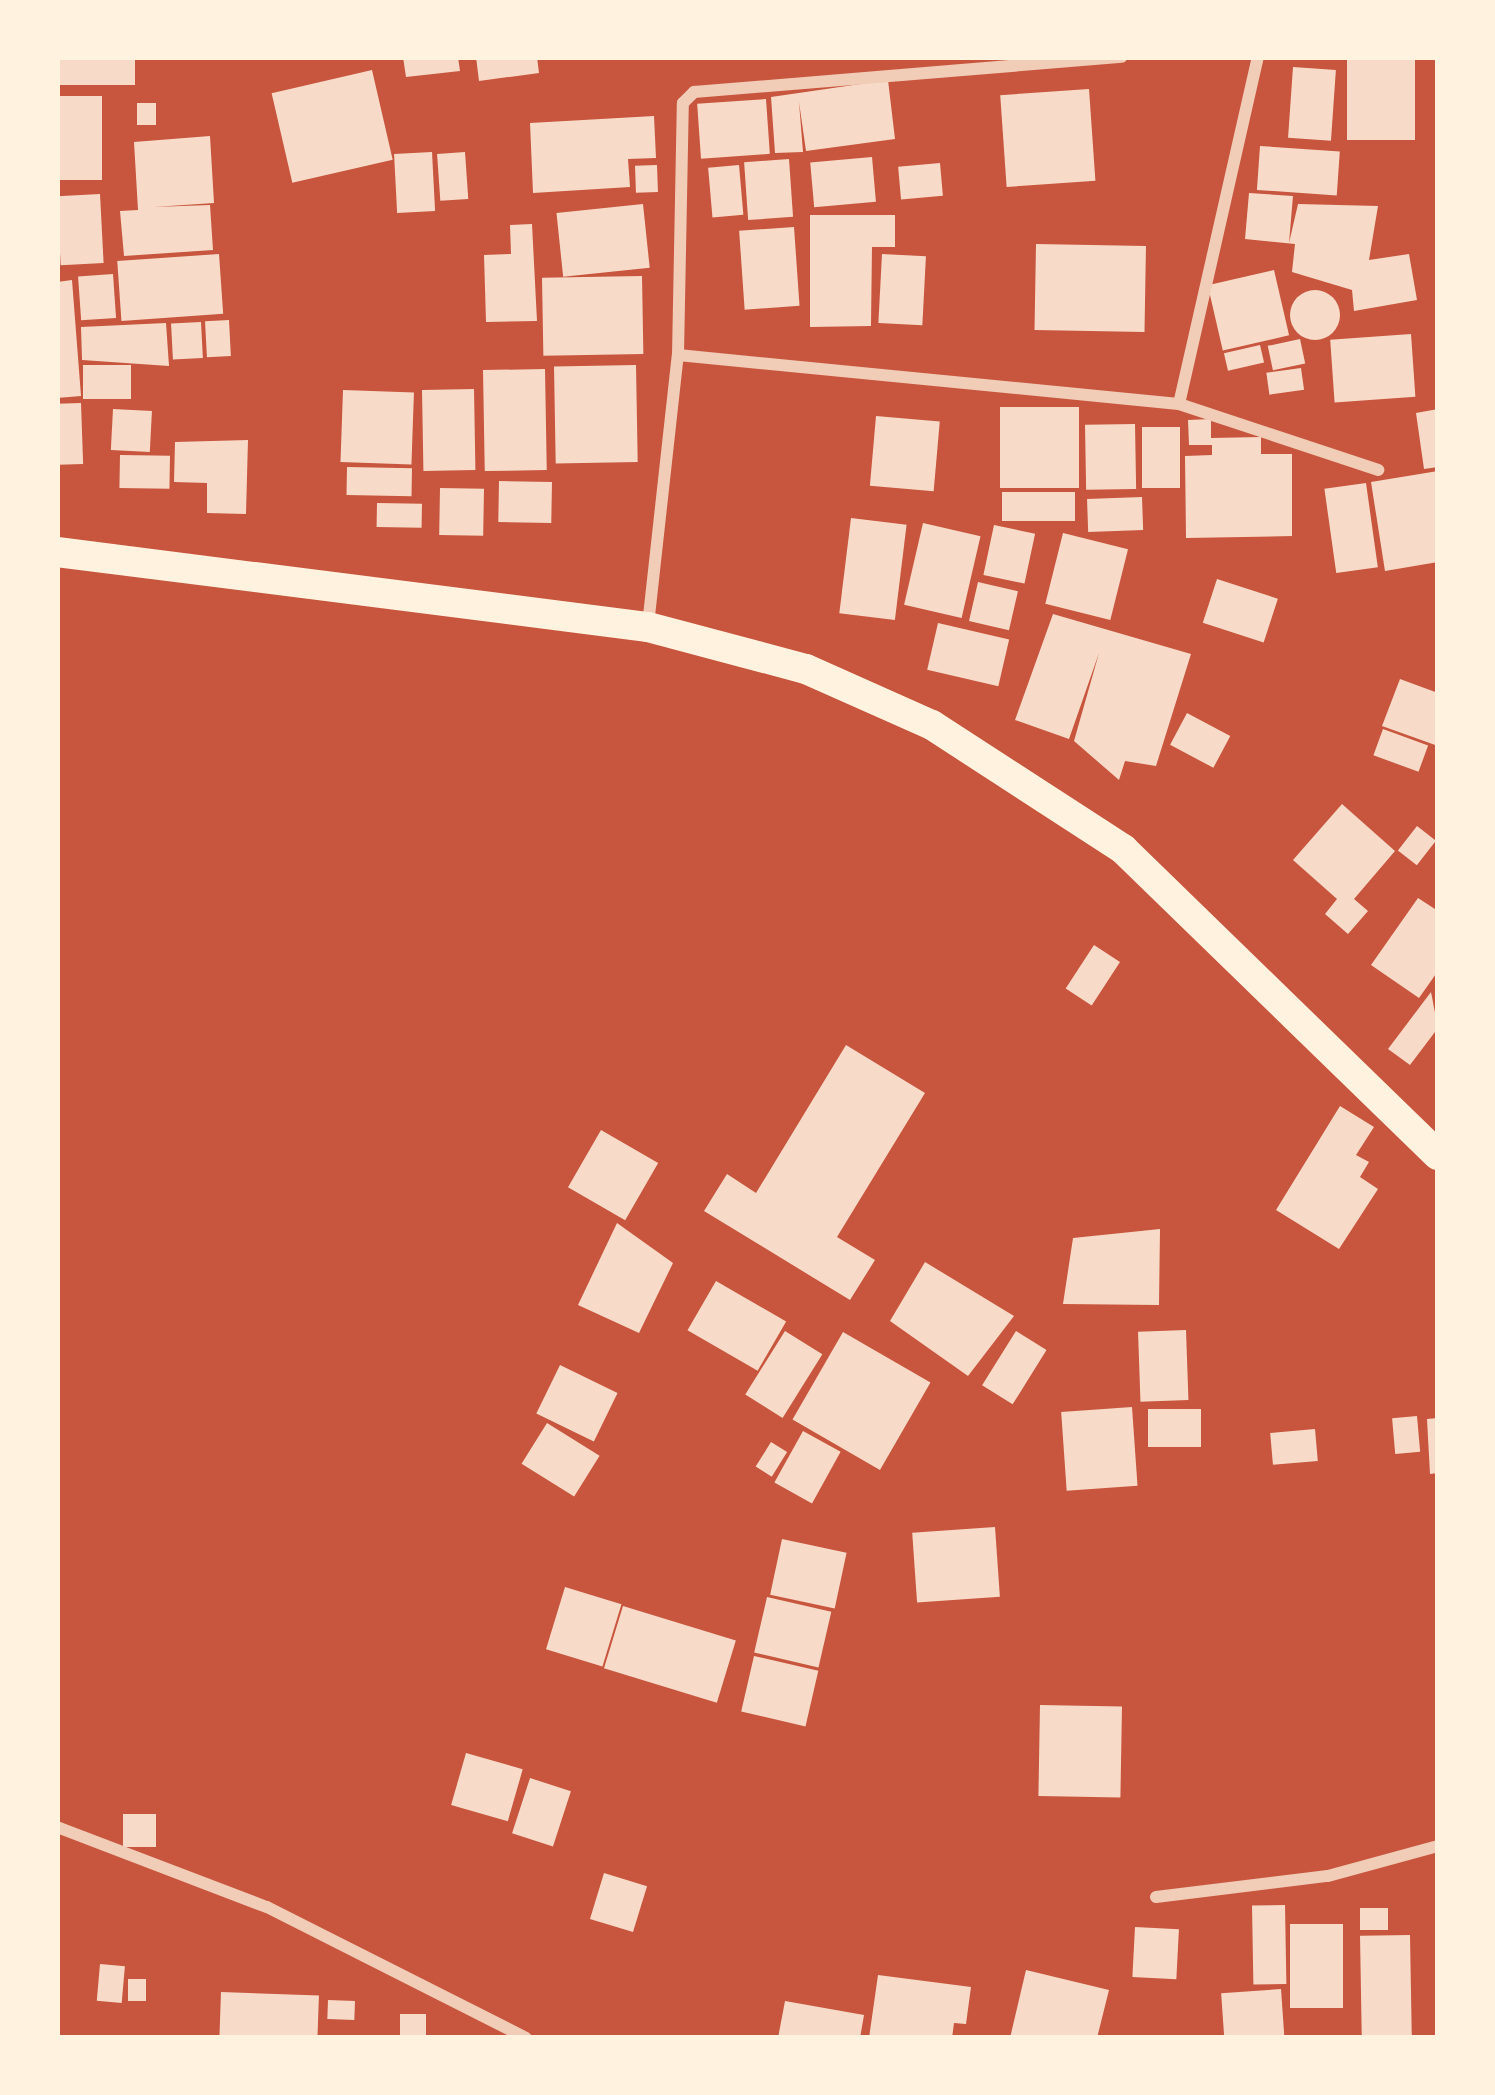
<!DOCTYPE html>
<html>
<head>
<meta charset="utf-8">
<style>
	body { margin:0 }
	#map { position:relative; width:1495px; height:2095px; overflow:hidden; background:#c8553d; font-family:Merriweather,serif }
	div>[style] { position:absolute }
	.building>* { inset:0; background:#f7dbc8; transform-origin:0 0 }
	.round { border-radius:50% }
	.minor>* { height:12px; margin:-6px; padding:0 6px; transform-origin:6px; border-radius:6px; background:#f1ccb7 }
	.primary>* { height:30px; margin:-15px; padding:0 15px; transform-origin:15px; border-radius:15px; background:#fff3e0 }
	span { translate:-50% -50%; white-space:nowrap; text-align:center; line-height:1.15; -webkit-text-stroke:10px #fff3e0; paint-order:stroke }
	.frame { position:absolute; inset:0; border:60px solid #fff3e0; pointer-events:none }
</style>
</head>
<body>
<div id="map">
	<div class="building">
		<i style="left:57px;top:57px;width:78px;height:28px"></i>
		<i style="clip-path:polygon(403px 57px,458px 57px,460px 71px,406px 77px)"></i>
		<i style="clip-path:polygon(476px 57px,537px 57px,539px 73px,479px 81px)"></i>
		<i style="left:1347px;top:57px;width:68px;height:83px"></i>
		<i style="left:1293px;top:67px;width:43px;height:71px;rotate:4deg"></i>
		<i style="left:372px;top:70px;width:92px;height:103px;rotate:77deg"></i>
		<i style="clip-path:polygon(888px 80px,895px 139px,806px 151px,799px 102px,803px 152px,775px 153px,771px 97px)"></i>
		<i style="left:1089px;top:89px;width:92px;height:89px;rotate:86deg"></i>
		<i style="left:57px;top:96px;width:45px;height:84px"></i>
		<i style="left:766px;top:99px;width:55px;height:69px;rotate:86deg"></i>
		<i style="left:137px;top:103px;width:19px;height:22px"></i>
		<i style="clip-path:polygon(654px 116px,656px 158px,628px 159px,630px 187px,533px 193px,530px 123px)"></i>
		<i style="clip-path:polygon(210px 136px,214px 203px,154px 207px,210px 205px,213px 250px,124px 256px,120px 211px,138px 210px,134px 142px)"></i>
		<i style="left:1260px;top:146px;width:80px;height:44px;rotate:4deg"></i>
		<i style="left:432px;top:152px;width:59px;height:38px;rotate:87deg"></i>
		<i style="left:465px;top:152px;width:47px;height:28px;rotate:86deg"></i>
		<i style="left:872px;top:157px;width:45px;height:62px;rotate:85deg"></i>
		<i style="left:789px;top:159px;width:58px;height:45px;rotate:86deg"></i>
		<i style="left:940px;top:163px;width:33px;height:42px;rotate:85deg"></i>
		<i style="left:657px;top:165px;width:27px;height:22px;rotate:88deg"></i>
		<i style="left:739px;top:165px;width:50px;height:31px;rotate:85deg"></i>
		<i style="clip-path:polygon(1249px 193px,1293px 196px,1289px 243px,1298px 204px,1378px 206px,1369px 260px,1409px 254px,1417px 300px,1354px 311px,1352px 290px,1292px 272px,1295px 244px,1245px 239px)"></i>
		<i style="left:100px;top:194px;width:69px;height:43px;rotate:87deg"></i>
		<i style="left:643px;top:204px;width:64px;height:87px;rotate:84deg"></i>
		<i style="clip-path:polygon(810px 215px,895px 215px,895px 247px,872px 247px,871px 326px,810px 327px)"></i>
		<i style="clip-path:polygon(532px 224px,537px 321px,486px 322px,484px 255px,511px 254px,510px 225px)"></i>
		<i style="left:794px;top:227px;width:79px;height:55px;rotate:86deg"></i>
		<i style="left:1036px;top:244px;width:110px;height:86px;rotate:1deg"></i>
		<i style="left:219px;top:254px;width:60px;height:102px;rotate:86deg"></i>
		<i style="left:882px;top:254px;width:44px;height:69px;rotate:3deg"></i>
		<i style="left:1274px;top:270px;width:67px;height:68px;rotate:77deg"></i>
		<i style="left:113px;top:274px;width:44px;height:35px;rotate:86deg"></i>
		<i style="left:642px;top:276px;width:78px;height:100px;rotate:89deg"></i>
		<i style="clip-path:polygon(72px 280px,81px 396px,57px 398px,57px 282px)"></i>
		<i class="round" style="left:1290px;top:290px;width:50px;height:50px"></i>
		<i style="left:229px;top:320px;width:36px;height:24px;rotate:87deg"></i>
		<i style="left:201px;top:322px;width:36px;height:30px;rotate:87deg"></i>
		<i style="clip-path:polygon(166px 323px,169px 366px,82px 360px,81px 327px)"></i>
		<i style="left:1411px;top:334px;width:63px;height:81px;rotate:86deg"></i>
		<i style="left:1300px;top:339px;width:25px;height:33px;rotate:78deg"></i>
		<i style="left:1260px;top:345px;width:18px;height:37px;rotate:77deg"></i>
		<i style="left:83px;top:365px;width:48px;height:34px"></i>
		<i style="left:636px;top:365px;width:97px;height:82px;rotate:89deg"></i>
		<i style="left:1301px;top:368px;width:22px;height:35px;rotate:82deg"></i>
		<i style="left:545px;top:369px;width:101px;height:62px;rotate:89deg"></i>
		<i style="left:474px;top:389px;width:81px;height:52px;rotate:89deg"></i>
		<i style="left:343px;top:390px;width:71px;height:72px;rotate:2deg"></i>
		<i style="left:81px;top:403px;width:61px;height:24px;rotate:88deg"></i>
		<i style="left:1079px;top:407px;width:81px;height:79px;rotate:90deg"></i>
		<i style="left:113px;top:409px;width:39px;height:41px;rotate:3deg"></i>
		<i style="clip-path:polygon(1438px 409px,1438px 467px,1424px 469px,1416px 413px)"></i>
		<i style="left:876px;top:416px;width:64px;height:70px;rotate:5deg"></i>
		<i style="clip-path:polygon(1211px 419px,1211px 438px,1261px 437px,1261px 454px,1292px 454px,1292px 536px,1186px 538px,1185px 456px,1212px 455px,1212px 445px,1189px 445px,1188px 420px)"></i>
		<i style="left:1135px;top:424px;width:65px;height:50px;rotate:89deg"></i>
		<i style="left:1142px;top:427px;width:38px;height:61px"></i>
		<i style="clip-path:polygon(248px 440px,246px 514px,207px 513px,207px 483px,174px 482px,175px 442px)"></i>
		<i style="left:120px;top:455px;width:50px;height:33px;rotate:1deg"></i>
		<i style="left:347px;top:467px;width:65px;height:28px;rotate:1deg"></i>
		<i style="clip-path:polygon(1438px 471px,1438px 562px,1385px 571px,1371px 482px)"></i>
		<i style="left:499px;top:481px;width:53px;height:41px;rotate:1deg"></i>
		<i style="left:1366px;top:483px;width:85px;height:42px;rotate:82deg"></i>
		<i style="left:440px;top:488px;width:44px;height:47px;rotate:1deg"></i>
		<i style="left:1075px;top:492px;width:29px;height:73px;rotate:90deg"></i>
		<i style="left:1142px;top:497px;width:33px;height:55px;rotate:88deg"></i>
		<i style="left:377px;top:503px;width:45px;height:24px;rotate:1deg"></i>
		<i style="left:851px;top:518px;width:56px;height:96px;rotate:7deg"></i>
		<i style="left:923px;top:523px;width:59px;height:84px;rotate:13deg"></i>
		<i style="left:994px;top:525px;width:42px;height:51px;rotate:12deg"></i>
		<i style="left:1063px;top:533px;width:67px;height:73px;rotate:14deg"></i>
		<i style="left:1217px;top:579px;width:64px;height:46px;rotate:18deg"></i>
		<i style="left:978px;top:582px;width:41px;height:40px;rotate:13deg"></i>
		<i style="clip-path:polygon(1053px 614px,1191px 654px,1156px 766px,1125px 761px,1119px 780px,1074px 741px,1099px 653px,1069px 739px,1015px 720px)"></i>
		<i style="left:938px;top:623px;width:73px;height:48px;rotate:13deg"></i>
		<i style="clip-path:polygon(1400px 679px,1438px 693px,1438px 746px,1382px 726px)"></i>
		<i style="left:1187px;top:713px;width:49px;height:36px;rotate:28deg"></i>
		<i style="left:1383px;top:729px;width:48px;height:28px;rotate:20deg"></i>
		<i style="clip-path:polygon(1342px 804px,1395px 851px,1354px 899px,1368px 911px,1348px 934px,1325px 914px,1337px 899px,1293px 860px)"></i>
		<i style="left:1417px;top:826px;width:24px;height:31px;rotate:38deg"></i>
		<i style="clip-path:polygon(1418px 898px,1438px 911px,1438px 971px,1419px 998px,1371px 965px)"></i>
		<i style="left:1094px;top:945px;width:31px;height:52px;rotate:33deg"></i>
		<i style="clip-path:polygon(1431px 992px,1438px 1028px,1410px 1065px,1388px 1049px)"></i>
		<i style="clip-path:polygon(846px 1045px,925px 1093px,837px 1237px,875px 1260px,850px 1300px,704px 1211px,727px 1174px,756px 1193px)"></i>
		<i style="clip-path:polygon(1340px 1106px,1374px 1127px,1356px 1155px,1369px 1162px,1360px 1177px,1378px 1189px,1339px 1249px,1276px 1210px)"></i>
		<i style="left:601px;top:1130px;width:66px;height:66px;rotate:30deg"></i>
		<i style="clip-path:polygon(617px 1223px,673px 1263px,639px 1333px,578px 1305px)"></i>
		<i style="clip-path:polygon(1160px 1229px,1159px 1305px,1063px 1304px,1073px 1238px)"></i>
		<i style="clip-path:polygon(925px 1262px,1014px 1316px,968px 1376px,890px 1321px)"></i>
		<i style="left:716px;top:1281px;width:81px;height:57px;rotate:30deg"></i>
		<i style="left:1186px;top:1330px;width:70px;height:48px;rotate:88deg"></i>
		<i style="left:785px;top:1331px;width:44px;height:75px;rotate:32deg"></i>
		<i style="left:1016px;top:1331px;width:36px;height:64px;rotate:32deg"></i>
		<i style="left:843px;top:1332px;width:101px;height:101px;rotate:30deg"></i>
		<i style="left:560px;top:1365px;width:64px;height:54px;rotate:26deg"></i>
		<i style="left:1132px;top:1407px;width:79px;height:71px;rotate:86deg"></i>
		<i style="left:1201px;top:1409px;width:38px;height:53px;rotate:90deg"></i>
		<i style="left:1417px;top:1416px;width:36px;height:25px;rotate:85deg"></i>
		<i style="clip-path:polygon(1438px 1418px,1438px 1473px,1430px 1474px,1427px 1419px)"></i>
		<i style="left:547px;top:1423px;width:62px;height:48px;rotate:32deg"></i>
		<i style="left:1315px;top:1429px;width:32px;height:45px;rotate:85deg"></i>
		<i style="left:803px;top:1431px;width:43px;height:59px;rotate:29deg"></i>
		<i style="left:771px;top:1442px;width:19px;height:29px;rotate:32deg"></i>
		<i style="left:995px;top:1527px;width:70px;height:83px;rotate:86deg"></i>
		<i style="left:782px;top:1539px;width:66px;height:57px;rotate:12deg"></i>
		<i style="left:565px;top:1587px;width:59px;height:65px;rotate:17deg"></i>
		<i style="left:767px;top:1597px;width:66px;height:57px;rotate:13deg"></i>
		<i style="left:623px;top:1606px;width:118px;height:65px;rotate:17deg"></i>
		<i style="left:754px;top:1656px;width:66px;height:57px;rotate:13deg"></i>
		<i style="left:1040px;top:1705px;width:82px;height:91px;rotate:1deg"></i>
		<i style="left:466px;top:1753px;width:59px;height:54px;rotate:16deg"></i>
		<i style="left:530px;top:1778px;width:43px;height:58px;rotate:18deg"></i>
		<i style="left:123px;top:1814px;width:33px;height:33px"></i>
		<i style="left:604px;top:1873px;width:45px;height:48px;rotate:17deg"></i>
		<i style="left:1285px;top:1905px;width:79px;height:33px;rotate:89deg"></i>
		<i style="left:1388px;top:1908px;width:22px;height:28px;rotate:90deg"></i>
		<i style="left:1290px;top:1924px;width:53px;height:84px"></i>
		<i style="left:1135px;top:1927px;width:44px;height:50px;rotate:3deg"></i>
		<i style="left:1410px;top:1935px;width:103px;height:50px;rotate:89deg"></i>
		<i style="left:100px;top:1964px;width:25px;height:37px;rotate:5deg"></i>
		<i style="clip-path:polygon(1026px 1970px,1109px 1990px,1097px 2038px,1010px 2038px)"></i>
		<i style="clip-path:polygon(878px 1975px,971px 1987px,966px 2024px,954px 2023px,952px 2038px,869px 2038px)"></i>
		<i style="left:128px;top:1979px;width:18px;height:22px"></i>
		<i style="left:1281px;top:1989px;width:49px;height:60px;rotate:86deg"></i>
		<i style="left:221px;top:1992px;width:98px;height:46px;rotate:2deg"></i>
		<i style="left:328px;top:2000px;width:27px;height:19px;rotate:2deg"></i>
		<i style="clip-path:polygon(785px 2001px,864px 2015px,860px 2038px,778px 2038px)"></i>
		<i style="left:400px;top:2014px;width:26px;height:24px"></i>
	</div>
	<div class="minor">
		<i style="left:678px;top:355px;width:503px;rotate:5.59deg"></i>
		<i style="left:1179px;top:404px;width:210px;rotate:18.3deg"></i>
		<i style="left:1179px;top:404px;width:356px;rotate:-77.2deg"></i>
		<i style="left:648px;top:625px;width:272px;rotate:-83.7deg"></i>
		<i style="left:678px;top:355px;width:252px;rotate:-88.9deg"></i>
		<i style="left:683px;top:103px;width:16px;rotate:-45deg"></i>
		<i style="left:694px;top:92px;width:429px;rotate:-4.7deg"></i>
		<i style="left:57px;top:1827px;width:225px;rotate:20.9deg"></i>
		<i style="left:267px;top:1907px;width:290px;rotate:26.8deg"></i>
		<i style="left:1156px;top:1897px;width:173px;rotate:-7deg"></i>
		<i style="left:1328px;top:1876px;width:114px;rotate:-15.3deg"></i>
	</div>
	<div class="primary">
		<i style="left:57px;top:552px;width:596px;rotate:7.23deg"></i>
		<i style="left:648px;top:627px;width:163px;rotate:14.9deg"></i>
		<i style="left:806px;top:669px;width:138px;rotate:24deg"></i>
		<i style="left:932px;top:725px;width:228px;rotate:33deg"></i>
		<i style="left:1123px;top:849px;width:439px;rotate:44.2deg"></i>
	</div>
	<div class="frame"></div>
</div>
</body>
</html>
